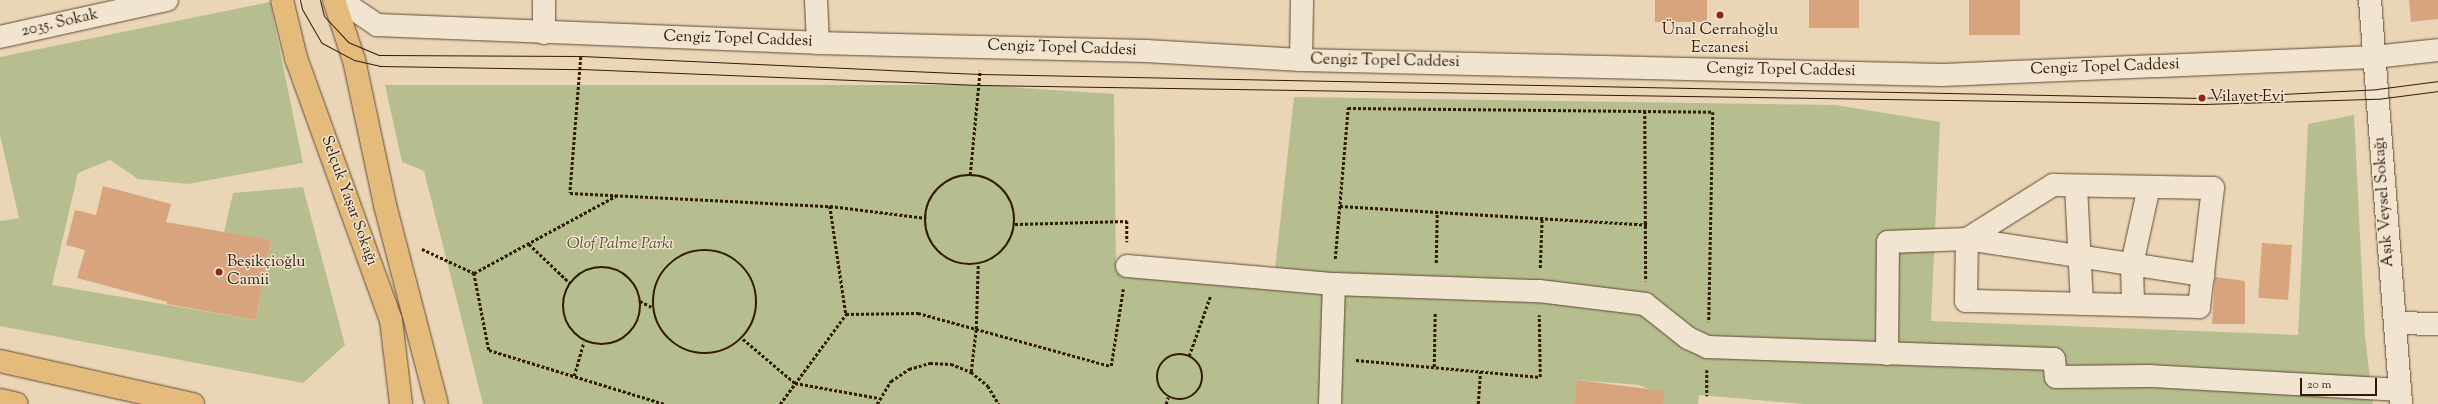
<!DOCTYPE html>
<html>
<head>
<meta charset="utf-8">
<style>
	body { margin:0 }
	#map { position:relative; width:2438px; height:404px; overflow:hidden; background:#ead6b7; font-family:"Sorts Mill Goudy",serif }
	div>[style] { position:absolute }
	.green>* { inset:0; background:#b6be8f }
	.building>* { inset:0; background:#d7a47d; transform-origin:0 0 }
	.path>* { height:2.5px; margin-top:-1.25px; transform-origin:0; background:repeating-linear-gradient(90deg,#321a06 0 3px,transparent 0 5px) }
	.path>.ring { margin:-1.25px; padding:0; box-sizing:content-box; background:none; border:2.5px solid #321a06; border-radius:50% }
	.roads { filter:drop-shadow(0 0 1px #604932) drop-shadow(0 0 1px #604932) }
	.minor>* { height:22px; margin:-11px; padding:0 11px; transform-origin:11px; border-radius:11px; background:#f1e4d0 }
	.major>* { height:22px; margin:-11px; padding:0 11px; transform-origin:11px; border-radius:11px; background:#e5bb7c }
	.tram>* { height:1px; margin:-0.5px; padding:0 0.5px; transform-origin:0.5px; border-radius:0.5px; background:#321a06 }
	.dots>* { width:11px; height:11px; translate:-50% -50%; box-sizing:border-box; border:2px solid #f1e4d0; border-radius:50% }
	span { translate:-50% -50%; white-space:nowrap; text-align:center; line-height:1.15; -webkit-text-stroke:3px #f1e4d0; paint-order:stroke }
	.street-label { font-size:16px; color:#321a06 }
	.poi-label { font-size:16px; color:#321a06 }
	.left { translate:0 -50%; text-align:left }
	.park-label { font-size:16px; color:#5a4b2f; font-style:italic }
	.scale { position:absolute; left:2300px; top:378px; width:77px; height:18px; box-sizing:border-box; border:2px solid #321a06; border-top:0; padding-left:5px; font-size:12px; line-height:14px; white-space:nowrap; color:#321a06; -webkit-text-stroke:3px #f1e4d0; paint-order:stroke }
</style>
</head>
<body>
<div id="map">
	<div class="green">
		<i style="clip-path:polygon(270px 2px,303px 163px,188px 184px,138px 179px,110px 160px,78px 173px,52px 285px,256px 320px,271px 241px,224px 232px,233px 193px,303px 187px,345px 345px,303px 383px,0 326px,0 221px,19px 218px,0 135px,0 57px)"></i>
		<i style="clip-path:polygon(385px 85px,979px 85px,1114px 94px,1116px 270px,1273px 287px,1294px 97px,1835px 105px,1940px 122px,1931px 321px,2298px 335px,2308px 124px,2354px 115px,2365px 336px,2373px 404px,1805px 404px,1699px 395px,1698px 404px,1648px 404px,1649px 389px,1639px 385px,1577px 380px,1574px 404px,483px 404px,424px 171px,402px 162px)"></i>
	</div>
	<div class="building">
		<i style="left:1655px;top:0;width:52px;height:22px"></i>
		<i style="left:1809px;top:0;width:50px;height:28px"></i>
		<i style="left:1969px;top:0;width:51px;height:35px"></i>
		<i style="clip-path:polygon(2409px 0,2438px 0,2438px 19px,2411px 22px)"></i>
		<i style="clip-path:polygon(103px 186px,171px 204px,166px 222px,271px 240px,256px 320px,167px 304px,167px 302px,77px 278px,85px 250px,66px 245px,75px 210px,96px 215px)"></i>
		<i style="left:2262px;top:243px;width:30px;height:55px;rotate:4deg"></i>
		<i style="clip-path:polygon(2215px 277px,2245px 281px,2245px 324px,2212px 324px)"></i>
		<i style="clip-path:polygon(1577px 380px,1664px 391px,1663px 404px,1574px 404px)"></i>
	</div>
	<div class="path">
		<i style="left:581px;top:57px;width:136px;rotate:94.6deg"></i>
		<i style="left:570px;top:193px;width:260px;rotate:2.9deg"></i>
		<i style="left:830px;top:206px;width:97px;rotate:7.1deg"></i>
		<i style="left:1645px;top:111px;width:170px;rotate:89.7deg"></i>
		<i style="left:970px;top:175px;width:105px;rotate:-84.6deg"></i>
		<i class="ring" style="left:925px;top:175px;width:87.5px;height:87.5px"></i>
		<i style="left:830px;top:206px;width:109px;rotate:81.6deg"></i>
		<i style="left:1340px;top:206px;width:309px;rotate:3.5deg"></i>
		<i style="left:1015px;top:224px;width:112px;rotate:-1.5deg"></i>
		<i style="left:1127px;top:221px;width:21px;rotate:90deg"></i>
		<i style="left:529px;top:244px;width:57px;rotate:43.6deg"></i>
		<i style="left:422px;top:249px;width:57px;rotate:24.8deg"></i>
		<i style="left:474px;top:273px;width:78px;rotate:79deg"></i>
		<i style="left:489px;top:350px;width:183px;rotate:17.1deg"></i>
		<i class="ring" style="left:653px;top:250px;width:101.5px;height:101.5px"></i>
		<i style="left:1335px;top:259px;width:152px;rotate:-85.1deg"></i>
		<i style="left:1348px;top:108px;width:365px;rotate:0.6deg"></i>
		<i style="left:1713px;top:112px;width:210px;rotate:91.1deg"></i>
		<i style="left:1436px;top:263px;width:51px;rotate:-88.9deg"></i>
		<i class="ring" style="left:563px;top:267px;width:75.5px;height:75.5px"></i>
		<i style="left:1540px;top:268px;width:51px;rotate:-87.8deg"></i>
		<i style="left:474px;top:273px;width:162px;rotate:-28.5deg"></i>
		<i style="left:640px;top:301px;width:13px;rotate:27deg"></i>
		<i style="left:743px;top:339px;width:68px;rotate:40.2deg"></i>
		<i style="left:795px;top:383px;width:85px;rotate:10.1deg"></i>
		<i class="ring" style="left:1157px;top:354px;width:43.5px;height:43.5px"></i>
		<i style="left:1189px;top:356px;width:63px;rotate:-70.4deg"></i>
		<i style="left:1356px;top:360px;width:185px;rotate:5.3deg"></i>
		<i style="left:1540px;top:377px;width:62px;rotate:-90.9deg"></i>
		<i style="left:1434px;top:367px;width:55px;rotate:-89deg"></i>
		<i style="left:1707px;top:370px;width:26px;rotate:90deg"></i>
		<i style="left:971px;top:372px;width:43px;rotate:-83.4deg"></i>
		<i style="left:976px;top:329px;width:65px;rotate:-88.2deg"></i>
		<i style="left:574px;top:376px;width:35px;rotate:-74deg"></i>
		<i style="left:780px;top:404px;width:112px;rotate:-53.7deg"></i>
		<i style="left:846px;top:314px;width:72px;rotate:-0.8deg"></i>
		<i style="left:918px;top:313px;width:200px;rotate:15.4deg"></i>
		<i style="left:1111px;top:366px;width:78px;rotate:-81.1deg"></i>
		<i style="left:877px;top:404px;width:27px;rotate:-59deg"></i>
		<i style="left:891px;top:381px;width:22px;rotate:-34deg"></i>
		<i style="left:909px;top:369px;width:22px;rotate:-16deg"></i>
		<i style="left:930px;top:363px;width:21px;rotate:3deg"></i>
		<i style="left:951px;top:364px;width:22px;rotate:22deg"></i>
		<i style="left:971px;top:372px;width:22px;rotate:39deg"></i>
		<i style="left:988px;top:386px;width:21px;rotate:59deg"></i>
		<i style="left:1166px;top:404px;width:7px;rotate:-74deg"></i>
		<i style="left:1478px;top:404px;width:32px;rotate:-86deg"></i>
	</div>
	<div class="roads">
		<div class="minor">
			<i style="left:340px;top:0;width:45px;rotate:34deg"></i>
			<i style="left:377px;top:25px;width:441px;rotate:2.3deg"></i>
			<i style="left:818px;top:43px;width:328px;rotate:1.4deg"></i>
			<i style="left:1146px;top:51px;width:155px;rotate:3.3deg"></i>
			<i style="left:1301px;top:60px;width:642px;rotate:1.34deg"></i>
			<i style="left:1943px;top:75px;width:431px;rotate:-2.4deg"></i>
			<i style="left:2374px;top:57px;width:64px;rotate:-6.2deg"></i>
			<i style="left:816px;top:0;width:43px;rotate:87.3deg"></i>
			<i style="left:2370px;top:0;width:405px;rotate:85.6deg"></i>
			<i style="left:544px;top:33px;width:33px;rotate:-90deg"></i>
			<i style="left:0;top:37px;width:171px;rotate:-12.5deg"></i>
			<i style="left:1301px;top:60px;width:60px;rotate:-89deg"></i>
			<i style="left:2053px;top:185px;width:160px;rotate:1.1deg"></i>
			<i style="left:2213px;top:188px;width:120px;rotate:96.7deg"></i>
			<i style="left:2199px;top:307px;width:233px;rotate:-178.5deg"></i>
			<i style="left:1966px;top:301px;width:62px;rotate:-89.1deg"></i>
			<i style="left:1967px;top:239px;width:102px;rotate:-32.1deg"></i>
			<i style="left:2076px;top:186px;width:118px;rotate:87.1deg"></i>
			<i style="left:1127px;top:266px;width:208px;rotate:5deg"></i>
			<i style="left:2133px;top:305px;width:41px;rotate:-91.4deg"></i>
			<i style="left:2132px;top:264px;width:79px;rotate:-77.6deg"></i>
			<i style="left:2395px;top:323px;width:43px;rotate:1.3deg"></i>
			<i style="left:1887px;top:354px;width:112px;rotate:-89.5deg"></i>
			<i style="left:1888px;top:242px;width:79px;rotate:-2.2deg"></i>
			<i style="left:1967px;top:239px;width:239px;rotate:8.7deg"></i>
			<i style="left:1330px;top:404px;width:120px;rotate:-88.1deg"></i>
			<i style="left:1334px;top:284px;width:205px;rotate:2deg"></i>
			<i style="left:1539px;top:291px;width:107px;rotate:7deg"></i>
			<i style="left:1645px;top:304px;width:55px;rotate:38.3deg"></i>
			<i style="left:1688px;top:338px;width:21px;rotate:25deg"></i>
			<i style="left:1707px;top:347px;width:347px;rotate:2deg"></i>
			<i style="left:2054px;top:359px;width:18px;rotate:84deg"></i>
			<i style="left:2056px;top:377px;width:94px;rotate:-0.6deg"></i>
			<i style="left:2150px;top:376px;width:250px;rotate:3.2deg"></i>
		</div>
		<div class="major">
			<i style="left:282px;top:0;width:60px;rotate:76.4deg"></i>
			<i style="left:296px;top:58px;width:279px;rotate:70.1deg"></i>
			<i style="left:391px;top:320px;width:85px;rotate:83.2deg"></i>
			<i style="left:334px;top:0;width:63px;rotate:71.6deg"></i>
			<i style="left:354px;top:60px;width:148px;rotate:77.9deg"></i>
			<i style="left:385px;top:205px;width:206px;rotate:75.4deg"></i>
			<i style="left:0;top:361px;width:198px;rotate:12.6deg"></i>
			<i style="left:0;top:400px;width:17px;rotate:13deg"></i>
		</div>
	</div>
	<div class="tram">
		<i style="left:300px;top:0;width:9px;rotate:77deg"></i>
		<i style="left:302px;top:9px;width:39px;rotate:60deg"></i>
		<i style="left:322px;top:43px;width:36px;rotate:28deg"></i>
		<i style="left:354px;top:60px;width:26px;rotate:13deg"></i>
		<i style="left:379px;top:66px;width:202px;rotate:0.9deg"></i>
		<i style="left:581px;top:69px;width:398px;rotate:2.3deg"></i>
		<i style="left:979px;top:85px;width:1225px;rotate:0.89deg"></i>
		<i style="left:2204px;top:104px;width:173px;rotate:-1.7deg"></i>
		<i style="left:2377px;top:99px;width:62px;rotate:-7.5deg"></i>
		<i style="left:320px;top:0;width:16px;rotate:76deg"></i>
		<i style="left:324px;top:16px;width:35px;rotate:47deg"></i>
		<i style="left:348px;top:42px;width:34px;rotate:23deg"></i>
		<i style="left:379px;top:55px;width:202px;rotate:0.3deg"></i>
		<i style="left:581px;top:56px;width:399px;rotate:2.6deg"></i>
		<i style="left:980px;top:74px;width:1222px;rotate:1.13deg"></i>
		<i style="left:2202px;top:98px;width:175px;rotate:-2.9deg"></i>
		<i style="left:2377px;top:89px;width:62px;rotate:-7.5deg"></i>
	</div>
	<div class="dots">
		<i style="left:1720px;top:15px;background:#8f2418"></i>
		<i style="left:2202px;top:98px;background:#8f2418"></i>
		<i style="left:219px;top:272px;background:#8f2418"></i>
	</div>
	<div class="street-label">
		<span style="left:60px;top:24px;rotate:-13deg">2035. Sokak</span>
		<span style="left:738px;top:40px;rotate:2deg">Cengiz Topel Caddesi</span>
		<span style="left:1062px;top:49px;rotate:2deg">Cengiz Topel Caddesi</span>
		<span style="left:1385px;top:62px;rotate:1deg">Cengiz Topel Caddesi</span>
		<span style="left:2105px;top:68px;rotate:-2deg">Cengiz Topel Caddesi</span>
		<span style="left:1781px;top:71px;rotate:1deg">Cengiz Topel Caddesi</span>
		<span style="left:348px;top:201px;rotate:70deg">Selçuk Yaşar Sokağı</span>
		<span style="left:2385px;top:202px;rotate:-94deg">Aşık Veysel Sokağı</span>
	</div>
	<div class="poi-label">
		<span style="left:1720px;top:40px">Ünal Cerrahoğlu<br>Eczanesi</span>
		<span class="left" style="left:2210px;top:98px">Vilayet Evi</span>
		<span class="left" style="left:227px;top:272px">Beşikçioğlu<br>Camii</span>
	</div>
	<div class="park-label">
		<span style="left:620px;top:245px">Olof Palme Parkı</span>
	</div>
	<div class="scale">20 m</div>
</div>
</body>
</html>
